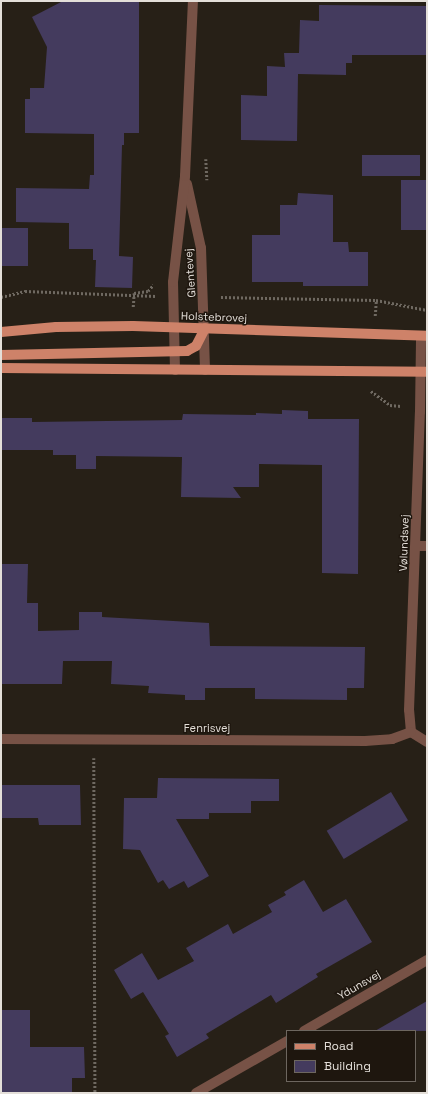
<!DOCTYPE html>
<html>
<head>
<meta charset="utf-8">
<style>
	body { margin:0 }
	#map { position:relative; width:428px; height:1094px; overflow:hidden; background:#272017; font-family:"Space Grotesk",sans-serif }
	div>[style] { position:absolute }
	.building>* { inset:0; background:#443b5e; transform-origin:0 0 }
	.path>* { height:2.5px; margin-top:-1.25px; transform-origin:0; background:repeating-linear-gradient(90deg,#6f6961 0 2px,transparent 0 4px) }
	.minor>* { height:10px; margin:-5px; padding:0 5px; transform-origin:5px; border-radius:5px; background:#775246 }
	.major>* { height:10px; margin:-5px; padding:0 5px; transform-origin:5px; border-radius:5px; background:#ce8269 }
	span { translate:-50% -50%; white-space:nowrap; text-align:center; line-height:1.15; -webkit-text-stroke:3px #1e160e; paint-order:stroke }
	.street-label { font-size:11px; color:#e4dfd9 }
	.frame { position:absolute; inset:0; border:2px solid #e4dfd9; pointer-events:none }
	.legend { position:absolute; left:286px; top:1030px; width:130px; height:52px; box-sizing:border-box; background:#1e160e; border:1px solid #6d665f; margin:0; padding:5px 7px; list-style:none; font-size:12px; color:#e4dfd9 }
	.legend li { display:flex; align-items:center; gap:8px; height:20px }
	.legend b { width:20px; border:1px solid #6d665f }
</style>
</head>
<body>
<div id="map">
	<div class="building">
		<i style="clip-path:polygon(63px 1px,139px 1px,139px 133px,124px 133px,124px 145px,122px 145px,119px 256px,133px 257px,132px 288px,95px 287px,96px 260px,93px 260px,93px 249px,69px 249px,69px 223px,16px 222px,16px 188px,89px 189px,90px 175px,94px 175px,94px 134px,25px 133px,25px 99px,30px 99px,30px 88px,44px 88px,47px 47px,32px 17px)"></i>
		<i style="clip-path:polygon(319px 5px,427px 6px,427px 55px,352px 55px,352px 63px,346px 63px,346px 75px,298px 74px,297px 141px,241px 140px,241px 95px,267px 96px,267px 66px,285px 67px,284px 53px,299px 53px,300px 20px,319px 21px)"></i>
		<i style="left:362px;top:155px;width:58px;height:21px"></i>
		<i style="left:401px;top:180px;width:26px;height:50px"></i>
		<i style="clip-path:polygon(298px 193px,333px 195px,333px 242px,348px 242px,349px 252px,368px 252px,368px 286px,303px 286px,303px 282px,252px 282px,252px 235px,280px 235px,280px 205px,297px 205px)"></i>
		<i style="left:1px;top:228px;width:27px;height:38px"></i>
		<i style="clip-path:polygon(282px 410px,308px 411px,308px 419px,359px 419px,358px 574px,322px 573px,322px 465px,259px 464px,259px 487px,233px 487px,241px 498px,181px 497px,182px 457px,96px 456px,96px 469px,76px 469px,76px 455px,53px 455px,53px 450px,1px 450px,1px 418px,32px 418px,32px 422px,182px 420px,183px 414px,256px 415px,256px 413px,282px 414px)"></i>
		<i style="clip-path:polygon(1px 564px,28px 564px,27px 603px,38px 603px,38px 631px,79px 630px,79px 612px,102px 612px,102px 617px,209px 623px,210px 646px,365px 647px,364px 688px,347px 688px,347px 700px,255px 699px,255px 688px,205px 688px,205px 700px,185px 700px,185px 695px,148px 693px,149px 686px,111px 684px,112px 661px,63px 661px,62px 684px,1px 684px)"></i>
		<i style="clip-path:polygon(158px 778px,279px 779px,279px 801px,251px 801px,251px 813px,209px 813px,209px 819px,176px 819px,209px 876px,188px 888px,184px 881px,169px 889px,163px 880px,158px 883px,140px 850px,123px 849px,124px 798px,157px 798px)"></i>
		<i style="clip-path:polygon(1px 785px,80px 785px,81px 825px,39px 825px,38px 818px,1px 818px)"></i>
		<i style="left:391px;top:792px;width:33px;height:75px;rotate:59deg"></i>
		<i style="clip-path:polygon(304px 880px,323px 912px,346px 899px,372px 942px,316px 974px,318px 977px,276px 1003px,271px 995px,206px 1034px,209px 1038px,177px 1057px,165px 1036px,169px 1034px,143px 992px,131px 999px,114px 970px,142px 953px,158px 980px,194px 961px,186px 948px,228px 924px,233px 934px,272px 912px,268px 905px,286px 895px,284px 892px)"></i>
		<i style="clip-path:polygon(427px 1001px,427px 1031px,375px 1031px)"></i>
		<i style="clip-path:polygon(1px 1010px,30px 1010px,30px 1047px,84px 1047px,85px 1078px,72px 1078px,72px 1093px,1px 1093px)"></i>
	</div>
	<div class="path">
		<i style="left:206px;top:159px;width:21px;rotate:87deg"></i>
		<i style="left:1px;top:297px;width:25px;rotate:-14deg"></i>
		<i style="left:25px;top:291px;width:131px;rotate:2.2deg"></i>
		<i style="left:221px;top:297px;width:155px;rotate:1.1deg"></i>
		<i style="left:376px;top:300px;width:52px;rotate:11.1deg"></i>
		<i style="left:133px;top:307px;width:14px;rotate:-86deg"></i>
		<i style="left:134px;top:293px;width:14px;rotate:-8deg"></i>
		<i style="left:148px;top:291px;width:8px;rotate:-50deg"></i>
		<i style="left:375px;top:316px;width:16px;rotate:-86deg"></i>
		<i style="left:371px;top:391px;width:24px;rotate:36deg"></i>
		<i style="left:390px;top:405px;width:11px;rotate:5deg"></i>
		<i style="left:94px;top:758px;width:335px;rotate:89.8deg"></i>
	</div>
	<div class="minor">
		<i style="left:187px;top:184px;width:66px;rotate:77.7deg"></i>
		<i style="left:201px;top:248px;width:122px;rotate:88.1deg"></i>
		<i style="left:175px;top:370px;width:88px;rotate:-91.3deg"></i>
		<i style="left:173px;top:282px;width:107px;rotate:-83.5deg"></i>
		<i style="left:185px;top:176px;width:175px;rotate:-87.4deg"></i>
		<i style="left:416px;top:546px;width:11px"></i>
		<i style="left:411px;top:732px;width:22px;rotate:-95deg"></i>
		<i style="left:409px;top:710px;width:298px;rotate:-87.9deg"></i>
		<i style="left:420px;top:412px;width:76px;rotate:-89.2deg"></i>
		<i style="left:411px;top:732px;width:19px;rotate:32deg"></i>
		<i style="left:1px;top:739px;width:364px;rotate:0.3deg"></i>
		<i style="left:365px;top:741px;width:27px;rotate:-4deg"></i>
		<i style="left:392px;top:739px;width:20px;rotate:-20deg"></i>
		<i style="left:304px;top:1031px;width:142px;rotate:-30deg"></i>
		<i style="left:196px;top:1093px;width:105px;rotate:-29.7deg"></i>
	</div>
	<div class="major">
		<i style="left:1px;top:332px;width:55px;rotate:-5.2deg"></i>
		<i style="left:56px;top:327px;width:77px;rotate:-0.7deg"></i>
		<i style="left:133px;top:326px;width:294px;rotate:1.9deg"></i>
		<i style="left:1px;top:355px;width:186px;rotate:-1.2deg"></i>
		<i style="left:187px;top:351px;width:10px;rotate:-29deg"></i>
		<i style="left:196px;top:346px;width:20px;rotate:-63deg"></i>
		<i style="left:1px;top:368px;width:426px;rotate:0.5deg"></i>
	</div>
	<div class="street-label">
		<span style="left:190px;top:273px;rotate:-94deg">Glentevej</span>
		<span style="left:214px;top:317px;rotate:2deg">Holstebrovej</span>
		<span style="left:404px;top:543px;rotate:-88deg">Vølundsvej</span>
		<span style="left:207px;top:728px">Fenrisvej</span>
		<span style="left:359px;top:985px;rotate:-30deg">Ydunsvej</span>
	</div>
	<div class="frame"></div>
	<ul class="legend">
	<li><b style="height:5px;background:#ce8269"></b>Road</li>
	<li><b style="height:11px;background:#443b5e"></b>Building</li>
	</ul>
</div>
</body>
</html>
